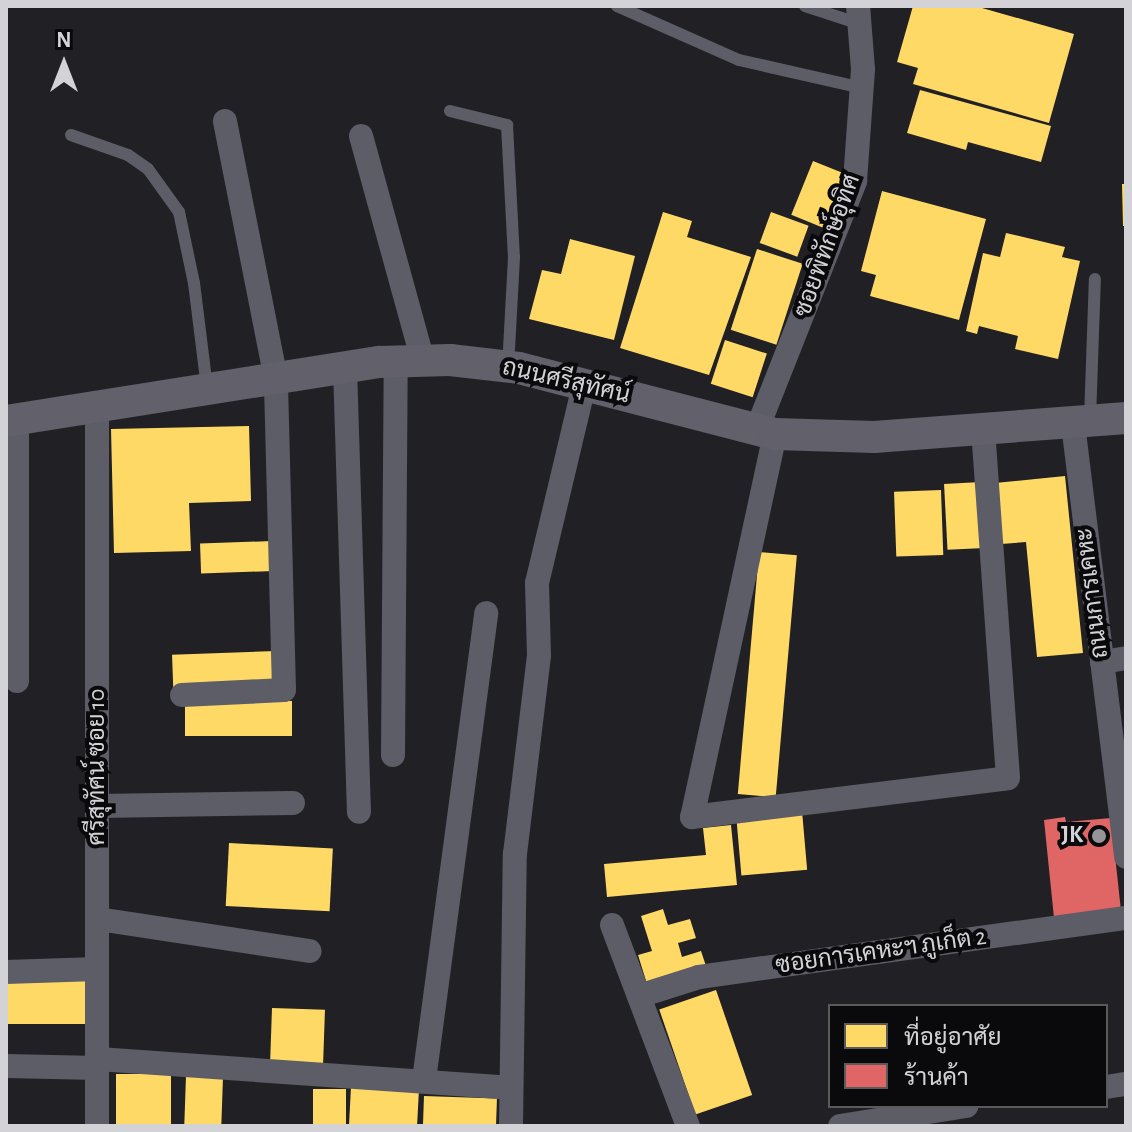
<!DOCTYPE html>
<html>
<head>
<meta charset="utf-8">
<style>
	body { margin:0 }
	#map { position:relative; width:1132px; height:1132px; overflow:hidden; background:#212125; font-family:"Alegreya Sans",Sarabun,sans-serif }
	div>[style] { position:absolute }
	.homes>* { inset:0; background:#ffd966; transform-origin:0 0 }
	.shops>* { inset:0; background:#e06666 }
	.lane>* { height:12px; margin:-6px; padding:0 6px; transform-origin:6px; border-radius:6px; background:#5d5d67 }
	.street>* { height:24px; margin:-12px; padding:0 12px; transform-origin:12px; border-radius:12px; background:#5d5d67 }
	.secondary>* { height:32px; margin:-16px; padding:0 16px; transform-origin:16px; border-radius:16px; background:#61606b }
	.dots>* { width:22px; height:22px; translate:-50% -50%; box-sizing:border-box; border:4px solid #0a0a0d; border-radius:50% }
	span { translate:-50% -50%; white-space:nowrap; text-align:center; line-height:1.15; -webkit-text-stroke:8px #0a0a0d; paint-order:stroke }
	.street-label { font-size:24px; color:#d3d2d6 }
	.poi-label { font-size:24px; color:#d3d2d6; font-weight:700 }
	.right { translate:-100% -50%; text-align:right }
	.frame { position:absolute; inset:0; border:8px solid #d3d2d6; pointer-events:none }
	.legend { position:absolute; left:828px; top:1004px; width:280px; height:104px; box-sizing:border-box; background:#0a0a0d; border:2px solid #5a5a5d; margin:0; padding:10px 14px; list-style:none; font-size:24px; color:#d3d2d6 }
	.legend li { display:flex; align-items:center; gap:16px; height:40px }
	.legend b { width:40px; border:2px solid #5a5a5d }
	.north { position:absolute; left:24px; top:24px; width:80px; height:80px; -webkit-text-stroke:6px #0a0a0d; paint-order:stroke; rotate:0deg; font-size:22px; font-weight:700; line-height:32px; text-align:center; color:#d3d2d6 }
	.north::after { content:''; display:block; margin:auto; width:28px; height:36px; background:#d3d2d6; clip-path:polygon(50% 0,100% 100%,50% 72%,0 100%) }
</style>
</head>
<body>
<div id="map">
	<div class="homes">
		<i style="clip-path:polygon(913px 6px,975px 6px,1074px 34px,1049px 123px,913px 84px,918px 68px,897px 62px)"></i>
		<i style="clip-path:polygon(920px 90px,1051px 126px,1041px 162px,968px 142px,966px 150px,907px 133px)"></i>
		<i style="left:813px;top:161px;width:37px;height:58px;rotate:22deg"></i>
		<i style="clip-path:polygon(1122px 184px,1126px 184px,1126px 226px,1123px 226px)"></i>
		<i style="clip-path:polygon(882px 191px,986px 219px,959px 320px,870px 296px,876px 275px,861px 271px)"></i>
		<i style="clip-path:polygon(663px 212px,692px 221px,687px 237px,751px 257px,709px 375px,620px 348px)"></i>
		<i style="left:771px;top:212px;width:40px;height:33px;rotate:20deg"></i>
		<i style="clip-path:polygon(1006px 233px,1065px 247px,1062px 257px,1080px 261px,1058px 359px,1015px 349px,1018px 336px,979px 326px,977px 334px,966px 331px,983px 253px,1000px 257px)"></i>
		<i style="clip-path:polygon(570px 239px,635px 256px,614px 340px,529px 319px,542px 270px,561px 274px)"></i>
		<i style="left:757px;top:249px;width:48px;height:85px;rotate:18deg"></i>
		<i style="left:725px;top:340px;width:44px;height:46px;rotate:18deg"></i>
		<i style="clip-path:polygon(249px 426px,251px 501px,189px 503px,191px 551px,114px 553px,111px 429px)"></i>
		<i style="clip-path:polygon(1065px 476px,1083px 653px,1037px 657px,1026px 542px,1001px 544px,995px 483px)"></i>
		<i style="left:981px;top:482px;width:66px;height:37px;rotate:87deg"></i>
		<i style="left:941px;top:490px;width:65px;height:47px;rotate:88deg"></i>
		<i style="left:272px;top:541px;width:30px;height:72px;rotate:88deg"></i>
		<i style="left:759px;top:552px;width:38px;height:243px;rotate:5deg"></i>
		<i style="left:276px;top:651px;width:33px;height:104px;rotate:88deg"></i>
		<i style="left:292px;top:701px;width:35px;height:107px;rotate:90deg"></i>
		<i style="left:802px;top:811px;width:59px;height:66px;rotate:85deg"></i>
		<i style="clip-path:polygon(731px 825px,737px 885px,607px 897px,604px 864px,706px 855px,703px 828px)"></i>
		<i style="left:229px;top:843px;width:104px;height:63px;rotate:3deg"></i>
		<i style="clip-path:polygon(663px 909px,668px 925px,690px 919px,696px 938px,678px 943px,682px 957px,701px 951px,706px 966px,647px 984px,638px 955px,652px 951px,641px 916px)"></i>
		<i style="left:6px;top:978px;width:79px;height:46px"></i>
		<i style="left:716px;top:990px;width:111px;height:60px;rotate:71deg"></i>
		<i style="left:272px;top:1008px;width:53px;height:54px;rotate:2deg"></i>
		<i style="left:116px;top:1074px;width:55px;height:52px"></i>
		<i style="left:186px;top:1076px;width:37px;height:50px;rotate:2deg"></i>
		<i style="left:351px;top:1087px;width:68px;height:39px;rotate:3deg"></i>
		<i style="left:346px;top:1089px;width:37px;height:33px;rotate:90deg"></i>
		<i style="left:424px;top:1096px;width:73px;height:30px;rotate:2deg"></i>
	</div>
	<div class="shops">
		<i style="clip-path:polygon(1065px 817px,1066px 822px,1111px 818px,1121px 911px,1054px 918px,1044px 820px)"></i>
	</div>
	<div class="lane">
		<i style="left:617px;top:6px;width:133px;rotate:23.9deg"></i>
		<i style="left:739px;top:60px;width:126px;rotate:12.8deg"></i>
		<i style="left:805px;top:6px;width:58px;rotate:18.1deg"></i>
		<i style="left:450px;top:111px;width:59px;rotate:13.8deg"></i>
		<i style="left:507px;top:125px;width:132px;rotate:87deg"></i>
		<i style="left:514px;top:257px;width:110px;rotate:93.1deg"></i>
		<i style="left:71px;top:135px;width:60px;rotate:19.3deg"></i>
		<i style="left:128px;top:155px;width:24px;rotate:35deg"></i>
		<i style="left:148px;top:169px;width:53px;rotate:54.2deg"></i>
		<i style="left:179px;top:212px;width:73px;rotate:78.1deg"></i>
		<i style="left:194px;top:283px;width:105px;rotate:82.9deg"></i>
		<i style="left:1090px;top:419px;width:140px;rotate:-88deg"></i>
	</div>
	<div class="street">
		<i style="left:361px;top:136px;width:233px;rotate:74.6deg"></i>
		<i style="left:345px;top:368px;width:444px;rotate:88.2deg"></i>
		<i style="left:17px;top:420px;width:261px;rotate:90deg"></i>
		<i style="left:1073px;top:424px;width:436px;rotate:83deg"></i>
		<i style="left:757px;top:429px;width:267px;rotate:-68.4deg"></i>
		<i style="left:855px;top:181px;width:112px;rotate:-85.9deg"></i>
		<i style="left:863px;top:69px;width:63px;rotate:-94.5deg"></i>
		<i style="left:775px;top:434px;width:392px;rotate:102.2deg"></i>
		<i style="left:692px;top:817px;width:318px;rotate:-7deg"></i>
		<i style="left:1008px;top:778px;width:349px;rotate:-94.1deg"></i>
		<i style="left:1102px;top:662px;width:24px;rotate:-9deg"></i>
		<i style="left:182px;top:695px;width:102px;rotate:-2.8deg"></i>
		<i style="left:284px;top:690px;width:311px;rotate:-91.5deg"></i>
		<i style="left:276px;top:379px;width:263px;rotate:-101.2deg"></i>
		<i style="left:393px;top:755px;width:393px;rotate:-89.6deg"></i>
		<i style="left:98px;top:806px;width:195px;rotate:-0.9deg"></i>
		<i style="left:98px;top:919px;width:214px;rotate:8.6deg"></i>
		<i style="left:612px;top:925px;width:215px;rotate:69.3deg"></i>
		<i style="left:6px;top:972px;width:91px;rotate:-1.9deg"></i>
		<i style="left:639px;top:996px;width:63px;rotate:-17.6deg"></i>
		<i style="left:699px;top:977px;width:431px;rotate:-7.9deg"></i>
		<i style="left:98px;top:1059px;width:413px;rotate:4deg"></i>
		<i style="left:6px;top:1066px;width:92px;rotate:1.2deg"></i>
		<i style="left:424px;top:1080px;width:471px;rotate:-82.4deg"></i>
		<i style="left:1106px;top:1087px;width:20px;rotate:-9deg"></i>
		<i style="left:97px;top:1126px;width:718px;rotate:-90deg"></i>
		<i style="left:511px;top:1126px;width:272px;rotate:-89.2deg"></i>
		<i style="left:515px;top:854px;width:200px;rotate:-83.1deg"></i>
		<i style="left:539px;top:655px;width:72px;rotate:-91.6deg"></i>
		<i style="left:537px;top:583px;width:204px;rotate:-76.6deg"></i>
		<i style="left:840px;top:1126px;width:128px;rotate:-9deg"></i>
	</div>
	<div class="secondary">
		<i style="left:6px;top:421px;width:378px;rotate:-9deg"></i>
		<i style="left:379px;top:362px;width:71px;rotate:-1.6deg"></i>
		<i style="left:450px;top:360px;width:69px;rotate:6.6deg"></i>
		<i style="left:519px;top:368px;width:264px;rotate:14.5deg"></i>
		<i style="left:775px;top:434px;width:99px;rotate:1.7deg"></i>
		<i style="left:874px;top:437px;width:253px;rotate:-4.3deg"></i>
	</div>
	<div class="dots">
		<i style="left:1099px;top:836px;background:#959498"></i>
	</div>
	<div class="street-label">
		<span style="left:828px;top:246px;rotate:-70deg">ซอยพิทักษ์อุทิศ</span>
		<span style="left:566px;top:382px;rotate:13deg">ถนนศรีสุทัศน์</span>
		<span style="left:1093px;top:593px;rotate:-97deg">ถนนการเคหะ</span>
		<span style="left:98px;top:767px;rotate:-90deg">ศรีสุทัศน์ ซอย 10</span>
		<span style="left:881px;top:952px;rotate:-8deg">ซอยการเคหะฯ ภูเก็ต 2</span>
	</div>
	<div class="poi-label">
		<span class="right" style="left:1083px;top:836px">JK</span>
	</div>
	<div class="frame"></div>
	<ul class="legend">
	<li><b style="height:22px;background:#ffd966"></b>ที่อยู่อาศัย</li>
	<li><b style="height:22px;background:#e06666"></b>ร้านค้า</li>
	</ul>
	<div class="north">N</div>
</div>
</body>
</html>
